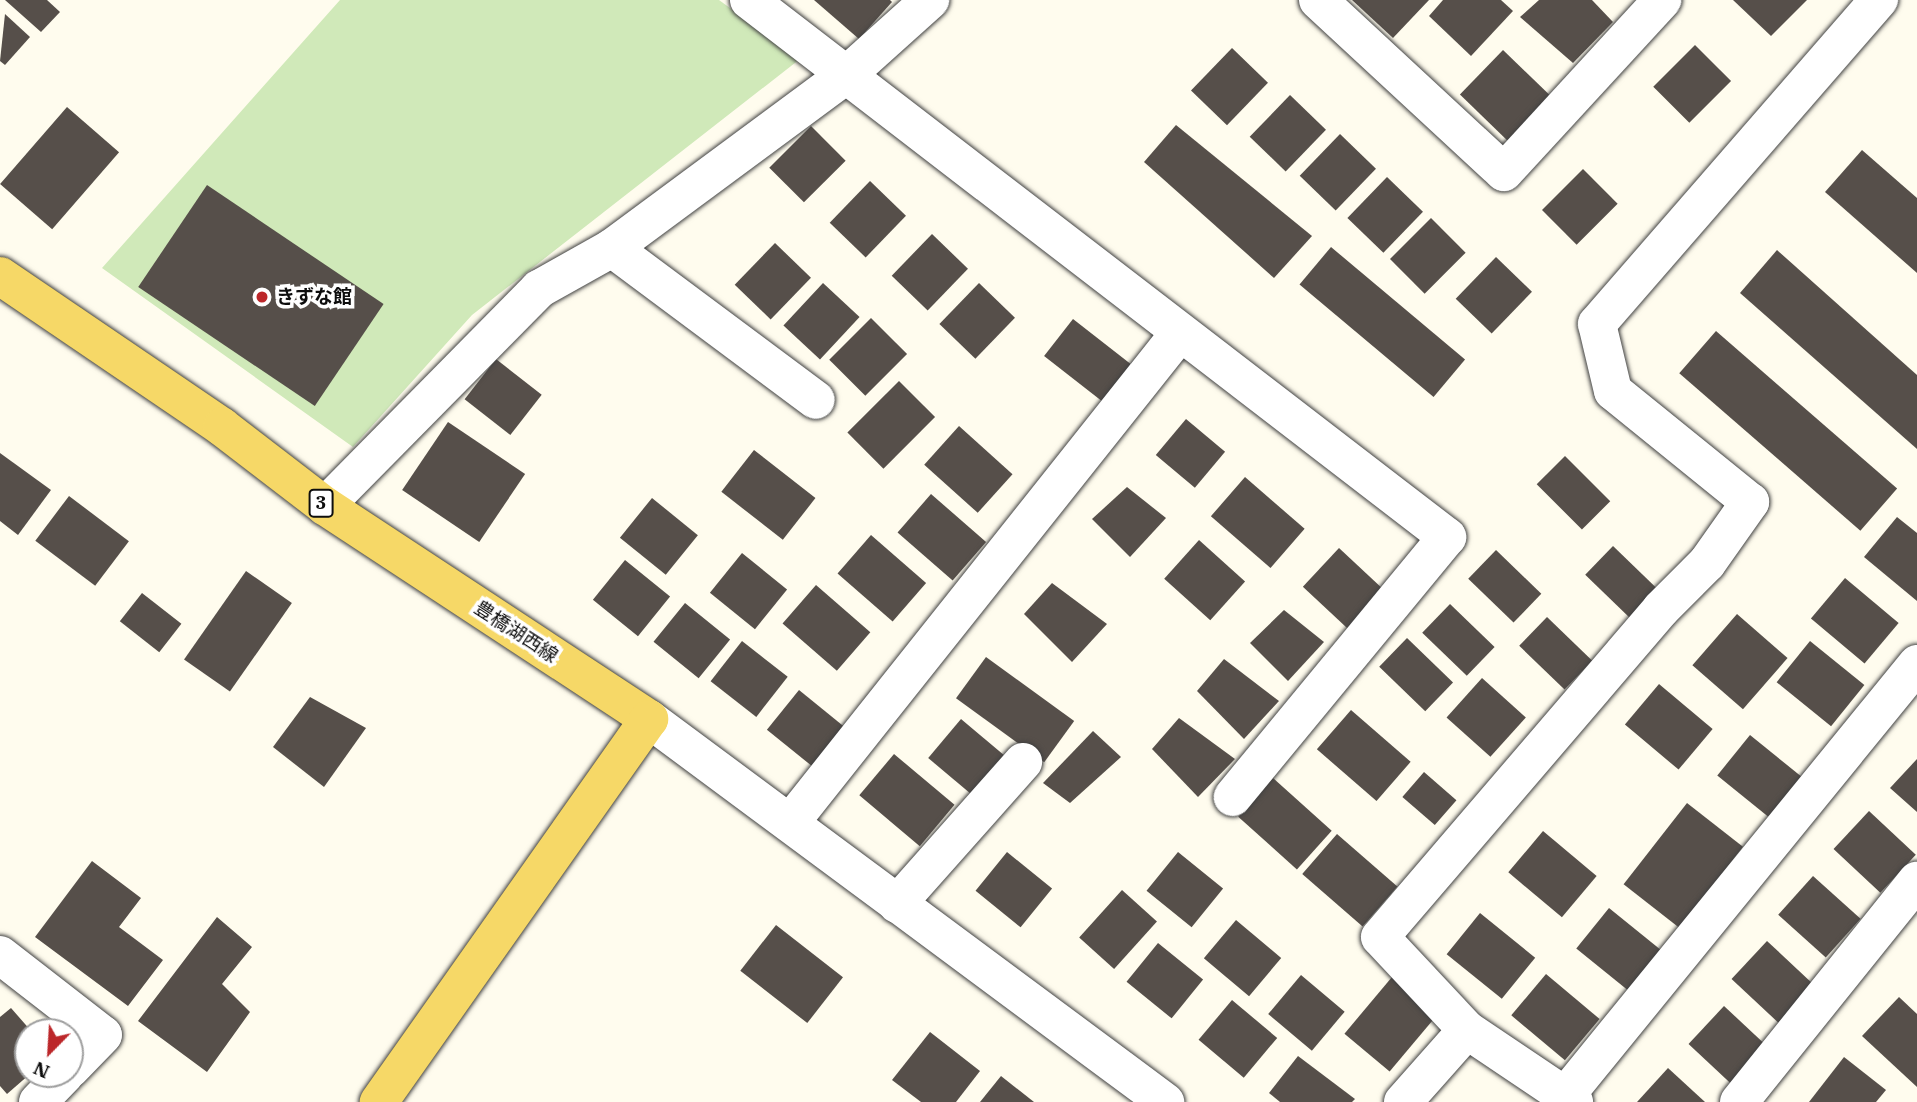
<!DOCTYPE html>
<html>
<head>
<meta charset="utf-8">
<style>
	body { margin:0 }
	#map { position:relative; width:1917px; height:1102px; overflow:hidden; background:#fffcee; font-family:"IBM Plex Serif","Noto Sans JP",serif }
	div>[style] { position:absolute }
	.green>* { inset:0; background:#d0e9b9 }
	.building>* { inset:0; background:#564f4a; transform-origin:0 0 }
	.roads { filter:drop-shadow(0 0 2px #414141) drop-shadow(0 0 2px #414141) }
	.minor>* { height:38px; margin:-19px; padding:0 19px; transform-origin:19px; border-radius:19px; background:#fff }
	.tertiary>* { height:38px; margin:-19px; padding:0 19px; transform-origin:19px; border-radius:19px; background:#fff }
	.primary>* { height:38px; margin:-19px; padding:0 19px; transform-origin:19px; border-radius:19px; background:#f6d867 }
	.dots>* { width:19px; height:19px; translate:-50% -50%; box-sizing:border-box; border:4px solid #fff; border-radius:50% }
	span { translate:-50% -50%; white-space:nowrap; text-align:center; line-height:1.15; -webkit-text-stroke:7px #fff; paint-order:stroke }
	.shield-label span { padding:2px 5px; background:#fff; border:2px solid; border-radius:5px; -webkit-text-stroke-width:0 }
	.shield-label { font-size:18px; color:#0e0e0e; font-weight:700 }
	.poi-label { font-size:19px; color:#0e0e0e; font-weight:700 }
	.left { translate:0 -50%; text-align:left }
	.street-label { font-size:19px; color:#0e0e0e }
	.north { position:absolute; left:14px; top:1018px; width:70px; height:70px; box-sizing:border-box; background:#fff; border:2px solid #9f9f9f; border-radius:50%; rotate:204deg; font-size:19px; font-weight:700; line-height:28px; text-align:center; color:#0e0e0e }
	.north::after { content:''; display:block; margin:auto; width:24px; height:32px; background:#bc272a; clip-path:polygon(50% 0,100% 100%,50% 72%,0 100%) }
</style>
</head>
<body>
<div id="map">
	<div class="green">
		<i style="clip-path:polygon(340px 0,719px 0,800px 59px,472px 315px,353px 447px,102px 268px)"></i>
	</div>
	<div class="building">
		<i style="clip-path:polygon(5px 0,47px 0,60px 12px,41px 32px)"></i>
		<i style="clip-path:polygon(814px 0,890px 0,892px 2px,859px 39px)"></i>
		<i style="clip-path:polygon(1352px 0,1429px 0,1393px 38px)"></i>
		<i style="clip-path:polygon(1443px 0,1501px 0,1513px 11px,1471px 56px,1429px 16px)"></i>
		<i style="clip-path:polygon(1539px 0,1592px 0,1613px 22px,1573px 63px,1520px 17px)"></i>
		<i style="clip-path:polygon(1733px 0,1807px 0,1771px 36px)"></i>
		<i style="clip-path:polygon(5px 14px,30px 37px,5px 65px,0 61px)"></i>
		<i style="left:1695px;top:45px;width:51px;height:59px;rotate:45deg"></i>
		<i style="left:1232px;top:48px;width:50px;height:59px;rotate:44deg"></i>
		<i style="left:1503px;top:50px;width:67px;height:62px;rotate:44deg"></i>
		<i style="left:1290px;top:95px;width:50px;height:58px;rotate:44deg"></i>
		<i style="left:67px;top:107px;width:69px;height:102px;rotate:41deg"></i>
		<i style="clip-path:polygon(1176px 125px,1312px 236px,1274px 278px,1144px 162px)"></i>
		<i style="left:811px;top:126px;width:49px;height:59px;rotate:45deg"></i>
		<i style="left:1340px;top:134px;width:50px;height:58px;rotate:44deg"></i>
		<i style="clip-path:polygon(1862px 150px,1917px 198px,1917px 273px,1825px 192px)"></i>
		<i style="left:1583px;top:169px;width:49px;height:58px;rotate:45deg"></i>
		<i style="left:1387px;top:177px;width:50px;height:57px;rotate:44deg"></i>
		<i style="left:870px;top:181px;width:50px;height:58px;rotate:44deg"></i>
		<i style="left:207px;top:185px;width:213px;height:123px;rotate:34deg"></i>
		<i style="left:1431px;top:218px;width:49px;height:58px;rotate:45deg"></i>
		<i style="left:932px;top:234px;width:50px;height:58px;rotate:44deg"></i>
		<i style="left:775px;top:243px;width:50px;height:58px;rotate:44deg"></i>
		<i style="left:1331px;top:247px;width:175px;height:49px;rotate:40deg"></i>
		<i style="clip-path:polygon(1777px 250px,1917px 375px,1917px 449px,1740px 293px)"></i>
		<i style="left:1496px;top:257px;width:50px;height:58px;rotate:44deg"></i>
		<i style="left:823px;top:283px;width:50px;height:58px;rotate:43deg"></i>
		<i style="left:979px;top:283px;width:50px;height:57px;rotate:44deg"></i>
		<i style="left:871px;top:318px;width:51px;height:59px;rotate:45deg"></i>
		<i style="left:1073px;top:319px;width:85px;height:47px;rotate:38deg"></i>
		<i style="left:1716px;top:331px;width:240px;height:56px;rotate:41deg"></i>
		<i style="left:496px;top:359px;width:58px;height:51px;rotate:38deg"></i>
		<i style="left:899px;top:381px;width:51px;height:73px;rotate:45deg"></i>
		<i style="left:1186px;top:419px;width:51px;height:47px;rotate:40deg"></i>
		<i style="left:448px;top:422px;width:93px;height:82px;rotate:34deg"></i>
		<i style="left:959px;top:426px;width:72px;height:52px;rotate:42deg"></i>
		<i style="left:754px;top:450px;width:78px;height:53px;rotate:38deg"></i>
		<i style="clip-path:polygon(0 453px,51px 490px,18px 535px,0 521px)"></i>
		<i style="left:1565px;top:456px;width:64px;height:40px;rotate:45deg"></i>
		<i style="left:1245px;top:477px;width:79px;height:52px;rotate:41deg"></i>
		<i style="clip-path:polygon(1127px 487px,1166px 518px,1130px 557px,1092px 519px)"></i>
		<i style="left:931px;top:494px;width:73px;height:51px;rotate:41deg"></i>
		<i style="left:69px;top:496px;width:75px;height:56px;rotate:37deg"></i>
		<i style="left:652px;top:498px;width:59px;height:51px;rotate:39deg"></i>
		<i style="clip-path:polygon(1897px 517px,1917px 533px,1917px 601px,1864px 557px)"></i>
		<i style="left:871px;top:535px;width:73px;height:51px;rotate:41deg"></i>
		<i style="left:1199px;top:540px;width:62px;height:52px;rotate:42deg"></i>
		<i style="left:1613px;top:546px;width:64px;height:40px;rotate:44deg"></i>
		<i style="left:1339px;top:548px;width:63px;height:53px;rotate:43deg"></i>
		<i style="left:1496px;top:550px;width:63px;height:40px;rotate:44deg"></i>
		<i style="left:742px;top:553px;width:58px;height:51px;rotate:39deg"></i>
		<i style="left:625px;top:560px;width:58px;height:51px;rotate:39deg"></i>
		<i style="left:246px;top:571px;width:56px;height:108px;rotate:35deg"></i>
		<i style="left:1845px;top:578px;width:70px;height:53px;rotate:40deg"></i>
		<i style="clip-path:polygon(1052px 583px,1107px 624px,1072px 662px,1024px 614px)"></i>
		<i style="left:816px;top:585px;width:72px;height:51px;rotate:41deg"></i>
		<i style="left:142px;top:593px;width:50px;height:36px;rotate:38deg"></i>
		<i style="left:685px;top:603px;width:58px;height:50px;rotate:39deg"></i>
		<i style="left:1450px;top:604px;width:62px;height:40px;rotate:44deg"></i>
		<i style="clip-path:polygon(1284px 610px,1324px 642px,1288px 681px,1250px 643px)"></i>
		<i style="left:1737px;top:614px;width:67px;height:68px;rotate:41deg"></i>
		<i style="left:1547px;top:617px;width:63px;height:40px;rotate:44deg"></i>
		<i style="left:1407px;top:638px;width:64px;height:40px;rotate:44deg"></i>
		<i style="left:742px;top:641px;width:58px;height:51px;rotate:38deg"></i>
		<i style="left:1810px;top:641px;width:70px;height:53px;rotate:39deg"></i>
		<i style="left:986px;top:657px;width:109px;height:51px;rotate:36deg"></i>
		<i style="clip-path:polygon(1224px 659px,1279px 701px,1244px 739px,1197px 691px)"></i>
		<i style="left:1482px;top:678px;width:59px;height:53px;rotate:42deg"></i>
		<i style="left:1659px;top:684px;width:70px;height:53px;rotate:40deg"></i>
		<i style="left:799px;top:690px;width:59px;height:51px;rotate:39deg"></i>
		<i style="clip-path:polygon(310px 697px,366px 728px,324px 787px,273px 747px)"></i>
		<i style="left:1351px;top:710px;width:79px;height:52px;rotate:41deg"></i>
		<i style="clip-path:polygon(1179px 718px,1235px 759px,1198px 797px,1152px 749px)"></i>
		<i style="left:961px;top:719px;width:59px;height:51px;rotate:40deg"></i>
		<i style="clip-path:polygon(1093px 731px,1121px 757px,1070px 803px,1043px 783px)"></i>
		<i style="left:1750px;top:735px;width:70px;height:52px;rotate:39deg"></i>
		<i style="left:894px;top:754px;width:79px;height:54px;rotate:40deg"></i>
		<i style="clip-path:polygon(1917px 759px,1917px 812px,1890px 788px)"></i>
		<i style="left:1424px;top:772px;width:43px;height:33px;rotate:41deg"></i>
		<i style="left:1273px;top:778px;width:79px;height:52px;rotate:42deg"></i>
		<i style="left:1687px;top:803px;width:71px;height:103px;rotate:38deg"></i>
		<i style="left:1869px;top:811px;width:64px;height:52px;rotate:43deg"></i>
		<i style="left:1543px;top:831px;width:70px;height:54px;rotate:40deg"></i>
		<i style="left:1337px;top:834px;width:80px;height:53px;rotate:41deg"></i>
		<i style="left:1007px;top:852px;width:58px;height:50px;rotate:39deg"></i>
		<i style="left:1178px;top:852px;width:58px;height:50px;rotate:39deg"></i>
		<i style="clip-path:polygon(92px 861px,141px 898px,119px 927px,163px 960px,128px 1006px,35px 937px)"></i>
		<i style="left:1813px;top:876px;width:64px;height:52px;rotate:42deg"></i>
		<i style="left:1122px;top:890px;width:47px;height:64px;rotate:42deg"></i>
		<i style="left:1609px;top:908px;width:70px;height:52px;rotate:39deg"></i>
		<i style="left:1480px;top:913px;width:71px;height:53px;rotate:39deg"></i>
		<i style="clip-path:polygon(217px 917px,252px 947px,222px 984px,250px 1012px,207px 1072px,138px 1021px)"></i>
		<i style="left:1236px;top:920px;width:59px;height:50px;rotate:40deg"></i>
		<i style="left:776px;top:925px;width:85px;height:58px;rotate:38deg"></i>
		<i style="left:1767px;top:941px;width:64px;height:52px;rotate:43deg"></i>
		<i style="left:1158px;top:943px;width:58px;height:50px;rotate:39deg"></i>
		<i style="left:1546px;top:974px;width:70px;height:54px;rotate:40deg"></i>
		<i style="left:1301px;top:975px;width:57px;height:51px;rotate:40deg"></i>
		<i style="left:1392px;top:977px;width:59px;height:74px;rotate:40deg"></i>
		<i style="clip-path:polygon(1899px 997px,1917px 1014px,1917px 1087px,1862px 1036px)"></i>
		<i style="left:1232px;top:1000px;width:59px;height:52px;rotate:40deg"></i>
		<i style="left:1724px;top:1006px;width:64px;height:52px;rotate:43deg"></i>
		<i style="clip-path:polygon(11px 1008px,32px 1032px,30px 1074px,7px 1094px,0 1086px,0 1017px)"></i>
		<i style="clip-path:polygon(930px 1032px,980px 1071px,956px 1102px,921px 1102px,892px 1080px)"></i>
		<i style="clip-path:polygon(1298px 1056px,1355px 1099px,1352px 1102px,1280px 1102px,1269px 1093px)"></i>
		<i style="clip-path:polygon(1844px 1057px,1886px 1090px,1876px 1102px,1809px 1102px)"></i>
		<i style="clip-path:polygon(1668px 1068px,1705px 1102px,1637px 1102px)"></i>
		<i style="clip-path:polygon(1001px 1076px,1034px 1102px,980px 1102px)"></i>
	</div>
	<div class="roads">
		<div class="minor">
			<i style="left:749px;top:0;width:881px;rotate:37.57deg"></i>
			<i style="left:1447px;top:537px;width:337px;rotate:129.5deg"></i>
			<i style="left:1318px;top:0;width:253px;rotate:42.8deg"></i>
			<i style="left:1504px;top:172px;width:234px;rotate:-47.4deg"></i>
			<i style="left:612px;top:248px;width:254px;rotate:36.7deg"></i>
			<i style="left:325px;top:506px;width:305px;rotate:-45.4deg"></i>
			<i style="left:539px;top:289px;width:84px;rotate:-29.3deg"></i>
			<i style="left:612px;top:248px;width:296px;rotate:-36.5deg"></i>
			<i style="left:850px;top:72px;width:108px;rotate:-42deg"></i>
			<i style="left:790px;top:823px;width:623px;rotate:-51.51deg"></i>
			<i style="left:897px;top:904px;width:190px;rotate:-48.4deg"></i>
			<i style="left:0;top:955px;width:130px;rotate:37.8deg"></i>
			<i style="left:103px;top:1035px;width:47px;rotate:134.1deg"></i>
			<i style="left:1467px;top:1030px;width:127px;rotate:-133.1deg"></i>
			<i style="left:1380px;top:937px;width:432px;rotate:-49.4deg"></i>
			<i style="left:1661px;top:609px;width:65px;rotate:-45deg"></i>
			<i style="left:1707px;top:563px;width:75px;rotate:-54.8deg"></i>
			<i style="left:1750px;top:502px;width:176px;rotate:-141deg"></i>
			<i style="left:1613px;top:391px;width:69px;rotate:-103.4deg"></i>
			<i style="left:1597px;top:324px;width:430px;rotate:-49deg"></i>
			<i style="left:1566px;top:1095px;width:556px;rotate:-50.84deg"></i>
			<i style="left:38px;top:1102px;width:39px;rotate:-46deg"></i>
			<i style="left:1403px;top:1102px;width:96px;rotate:-48.4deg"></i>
			<i style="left:1467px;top:1030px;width:129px;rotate:33.9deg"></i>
			<i style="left:1739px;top:1102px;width:284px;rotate:-51.2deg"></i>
		</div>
		<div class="tertiary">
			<i style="left:649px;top:719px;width:643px;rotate:36.58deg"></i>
		</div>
		<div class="primary">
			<i style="left:0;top:276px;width:268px;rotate:34.2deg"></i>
			<i style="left:222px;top:427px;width:130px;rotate:37.5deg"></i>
			<i style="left:325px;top:506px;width:388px;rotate:33.3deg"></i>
			<i style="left:649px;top:719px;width:469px;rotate:125.2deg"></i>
		</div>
	</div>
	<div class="dots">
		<i style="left:262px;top:297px;background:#bc272a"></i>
	</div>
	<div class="shield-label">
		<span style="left:321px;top:503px">3</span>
	</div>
	<div class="poi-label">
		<span class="left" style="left:276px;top:297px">きずな館</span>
	</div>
	<div class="street-label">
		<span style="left:516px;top:632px;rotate:33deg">豊橋湖西線</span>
	</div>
	<div class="north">N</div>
</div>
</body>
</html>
